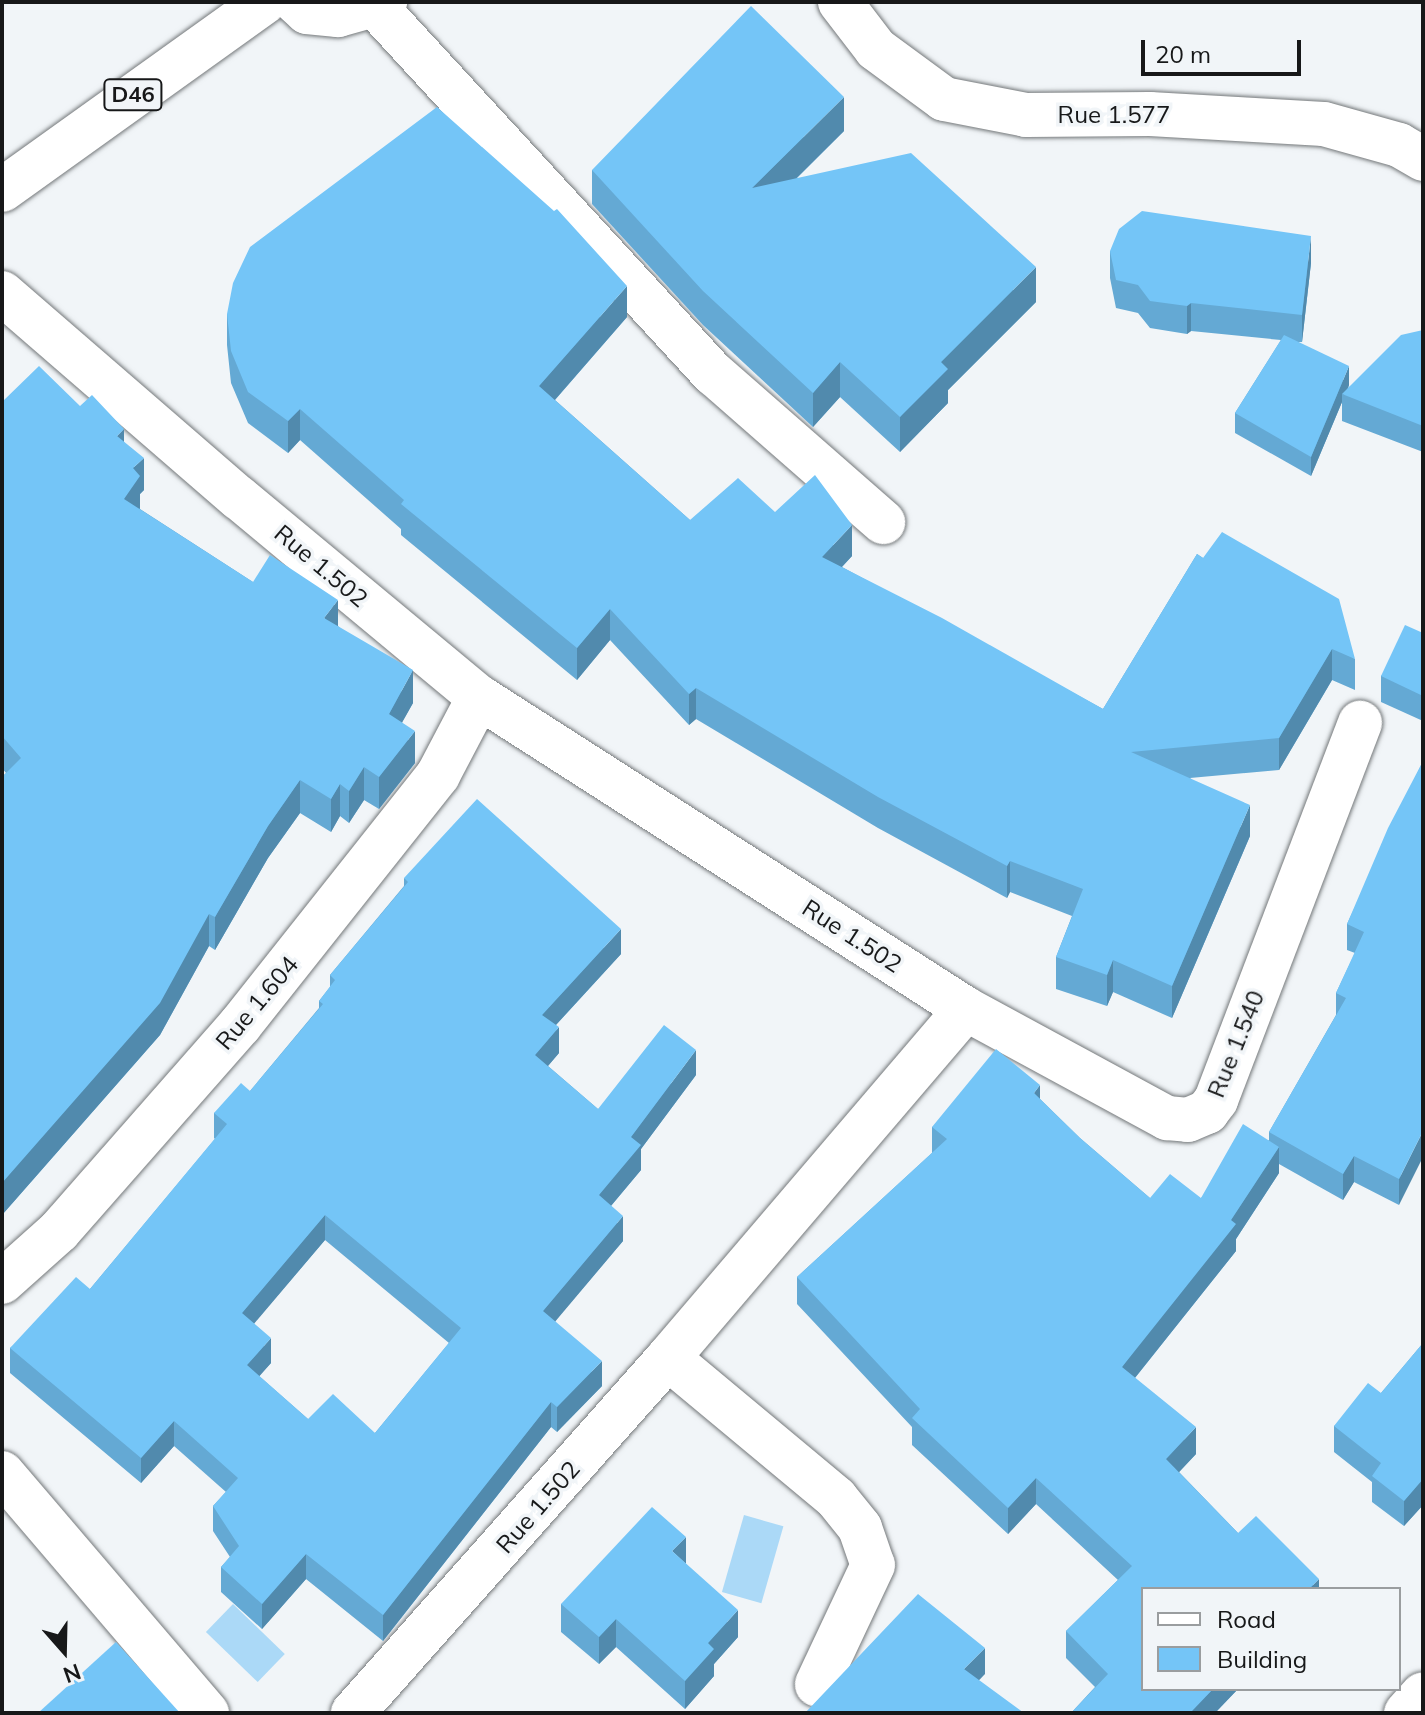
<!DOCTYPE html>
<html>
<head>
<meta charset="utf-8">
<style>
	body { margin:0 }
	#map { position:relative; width:1425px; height:1715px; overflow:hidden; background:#f1f5f8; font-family:Mulish,sans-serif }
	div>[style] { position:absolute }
	.water>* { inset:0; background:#abd9f7; transform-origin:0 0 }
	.roads { filter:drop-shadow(0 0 2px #74787a) drop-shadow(0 0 2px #74787a) }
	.minor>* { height:44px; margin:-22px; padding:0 22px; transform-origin:22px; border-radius:22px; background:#fff }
	.major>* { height:44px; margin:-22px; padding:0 22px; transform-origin:22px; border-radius:22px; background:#fff }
	.wall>* { inset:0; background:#64a9d4 }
	.shaded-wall>* { inset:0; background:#518aad }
	.building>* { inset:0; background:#74c5f7 }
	span { translate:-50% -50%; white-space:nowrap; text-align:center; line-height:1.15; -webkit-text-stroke:7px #f1f5f8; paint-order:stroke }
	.shield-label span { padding:2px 6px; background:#f1f5f8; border:2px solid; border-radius:6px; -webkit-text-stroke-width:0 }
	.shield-label { font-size:22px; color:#171819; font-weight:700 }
	.street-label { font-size:24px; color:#171819 }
	.frame { position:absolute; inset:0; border:4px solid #171819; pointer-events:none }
	.legend { position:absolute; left:1141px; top:1587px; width:260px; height:104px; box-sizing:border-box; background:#f1f5f8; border:2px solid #9a9d9f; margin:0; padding:10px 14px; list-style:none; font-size:24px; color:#171819 }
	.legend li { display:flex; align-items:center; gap:16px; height:40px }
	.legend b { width:40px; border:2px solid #9a9d9f }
	.north { position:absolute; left:24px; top:1611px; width:80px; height:80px; -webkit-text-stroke:6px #f1f5f8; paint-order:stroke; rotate:160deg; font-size:22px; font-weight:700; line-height:32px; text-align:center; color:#171819 }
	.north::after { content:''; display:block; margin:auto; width:28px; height:36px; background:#171819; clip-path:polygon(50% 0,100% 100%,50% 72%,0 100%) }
	.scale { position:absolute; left:1141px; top:40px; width:160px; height:36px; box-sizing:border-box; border:4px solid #171819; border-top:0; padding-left:10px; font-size:24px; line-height:28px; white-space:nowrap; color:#171819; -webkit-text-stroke:6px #f1f5f8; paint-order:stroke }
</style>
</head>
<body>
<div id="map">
	<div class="water">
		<i style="left:744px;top:1515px;width:41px;height:80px;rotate:16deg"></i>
		<i style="left:233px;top:1604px;width:72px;height:39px;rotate:44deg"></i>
	</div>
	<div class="roads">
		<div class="minor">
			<i style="left:840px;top:2px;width:59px;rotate:52.5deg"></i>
			<i style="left:876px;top:49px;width:84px;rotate:36.3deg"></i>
			<i style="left:944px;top:99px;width:84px;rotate:11deg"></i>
			<i style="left:1026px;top:115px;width:124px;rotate:-0.5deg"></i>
			<i style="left:1150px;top:114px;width:174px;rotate:3.3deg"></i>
			<i style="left:1324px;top:124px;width:78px;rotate:15.6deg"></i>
			<i style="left:1399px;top:145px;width:28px;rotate:30deg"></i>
			<i style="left:376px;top:7px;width:499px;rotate:47.4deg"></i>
			<i style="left:714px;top:374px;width:225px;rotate:41.2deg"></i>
			<i style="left:2px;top:293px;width:313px;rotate:40.9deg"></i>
			<i style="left:239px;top:498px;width:312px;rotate:39.7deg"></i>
			<i style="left:479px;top:697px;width:578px;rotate:32.65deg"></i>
			<i style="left:966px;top:1009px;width:459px;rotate:130.5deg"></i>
			<i style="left:668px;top:1358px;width:475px;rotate:131.6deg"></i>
			<i style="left:966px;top:1009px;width:229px;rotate:28.5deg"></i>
			<i style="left:1167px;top:1118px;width:21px;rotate:5deg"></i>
			<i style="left:1188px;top:1120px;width:21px;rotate:-23deg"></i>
			<i style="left:1207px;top:1112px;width:15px;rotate:-53deg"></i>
			<i style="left:1216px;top:1100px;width:404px;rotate:-69.1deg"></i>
			<i style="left:2px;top:1282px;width:76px;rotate:-41.8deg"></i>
			<i style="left:59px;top:1231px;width:274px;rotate:-48.7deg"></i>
			<i style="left:240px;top:1025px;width:319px;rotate:-51.6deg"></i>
			<i style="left:438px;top:775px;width:88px;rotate:-62.3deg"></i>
			<i style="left:668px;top:1358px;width:219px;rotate:39.8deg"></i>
			<i style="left:836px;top:1498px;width:38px;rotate:51deg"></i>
			<i style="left:860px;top:1528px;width:39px;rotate:71deg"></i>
			<i style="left:873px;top:1565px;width:132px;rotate:115.2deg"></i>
			<i style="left:2px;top:1473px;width:316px;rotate:49.5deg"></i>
			<i style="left:1406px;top:1713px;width:25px;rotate:-48deg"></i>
		</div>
		<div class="major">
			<i style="left:296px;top:2px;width:15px;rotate:42deg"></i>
			<i style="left:307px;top:12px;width:31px;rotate:6deg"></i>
			<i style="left:338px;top:15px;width:49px;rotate:-15.5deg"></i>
			<i style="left:2px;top:190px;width:323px;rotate:-35.6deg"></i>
		</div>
	</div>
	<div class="wall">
		<i style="clip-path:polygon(844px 131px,797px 178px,1036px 302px,948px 390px,948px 403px,900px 452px,840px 397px,813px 427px,703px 325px,592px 204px,592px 170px)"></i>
		<i style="clip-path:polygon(1110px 251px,1311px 263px,1302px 342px,1298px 342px,1349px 385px,1348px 388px,1423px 330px,1423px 452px,1342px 421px,1342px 402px,1311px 476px,1235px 433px,1235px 413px,1281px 340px,1191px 331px,1187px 334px,1150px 328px,1138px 313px,1116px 308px,1110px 278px)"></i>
		<i style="clip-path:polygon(227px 314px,627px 317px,555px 400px,690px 520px,775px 512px,852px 556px,842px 567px,1103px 709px,1197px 554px,1355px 659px,1355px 690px,1332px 680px,1279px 770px,1190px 778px,1250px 836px,1172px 1018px,1113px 992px,1107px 1006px,1056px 989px,1056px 957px,1072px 916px,1010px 892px,1007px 898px,878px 828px,696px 719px,689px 725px,610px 640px,577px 680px,401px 535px,401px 529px,300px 440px,288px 453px,248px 423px,231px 383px,227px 345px)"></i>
		<i style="clip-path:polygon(2px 402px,80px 406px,124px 442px,144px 490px,140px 494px,140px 509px,253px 582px,338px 626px,413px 703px,402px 722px,415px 763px,379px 809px,364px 800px,349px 823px,340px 816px,331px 832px,300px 813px,268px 858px,215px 950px,209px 946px,160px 1035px,2px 1215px,2px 777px,6px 773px,2px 768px)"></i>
		<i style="clip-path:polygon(1423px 633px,1423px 721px,1381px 702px,1381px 676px)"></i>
		<i style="clip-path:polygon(1423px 761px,1399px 1205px,1354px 1182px,1343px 1200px,1279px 1164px,1279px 1173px,1236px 1239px,1236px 1251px,1135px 1378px,1196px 1454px,1179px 1472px,1238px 1533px,1319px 1589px,1238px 1689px,1215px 1713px,1071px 1713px,1095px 1687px,1066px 1658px,1066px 1631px,1118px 1580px,1036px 1504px,1008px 1534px,912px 1445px,912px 1427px,797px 1304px,797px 1277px,932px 1153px,932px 1127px,1040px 1099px,1080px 1138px,1150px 1198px,1201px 1198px,1269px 1140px,1269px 1132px,1336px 1015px,1336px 993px,1355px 953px,1347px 950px,1347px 924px)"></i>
		<i style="clip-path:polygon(evenodd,404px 878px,621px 954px,556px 1025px,559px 1053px,548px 1066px,598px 1109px,696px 1075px,641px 1149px,641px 1170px,611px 1206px,623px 1241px,555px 1321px,602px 1386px,557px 1432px,551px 1427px,383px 1641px,306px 1579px,262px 1629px,221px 1592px,221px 1567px,230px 1557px,213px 1531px,213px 1506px,226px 1492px,174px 1446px,141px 1483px,10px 1373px,10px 1348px,90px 1289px,215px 1139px,214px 1138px,214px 1113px,250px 1091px,319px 1008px,319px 1001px,330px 987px,330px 975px,404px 886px,404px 878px,325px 1240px,449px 1343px,375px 1433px,308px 1419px,259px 1376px,271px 1363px,254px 1323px,325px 1240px)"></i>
		<i style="clip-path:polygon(1423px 1343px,1423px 1505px,1404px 1526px,1372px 1502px,1372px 1482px,1334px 1452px,1334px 1426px,1381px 1393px)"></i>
		<i style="clip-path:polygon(686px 1564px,738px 1637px,714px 1664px,714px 1676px,685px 1709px,616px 1647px,599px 1664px,561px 1632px,561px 1604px)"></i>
	</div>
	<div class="shaded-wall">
		<i style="clip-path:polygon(844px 97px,844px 131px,752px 222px,752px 188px)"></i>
		<i style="clip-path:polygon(1311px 236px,1311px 263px,1302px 342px,1302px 315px)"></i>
		<i style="clip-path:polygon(1036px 267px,1036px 302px,948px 390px,948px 403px,900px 452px,900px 417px,941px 362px)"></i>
		<i style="clip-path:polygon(627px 286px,627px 317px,539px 418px,539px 386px)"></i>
		<i style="clip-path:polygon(1191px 303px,1191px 331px,1187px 334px,1187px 306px)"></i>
		<i style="clip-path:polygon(840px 362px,840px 397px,813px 427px,813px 393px)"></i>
		<i style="clip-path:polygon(1349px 366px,1349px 385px,1345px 395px,1342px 394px,1342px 402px,1311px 476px,1311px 457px)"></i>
		<i style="clip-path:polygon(300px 409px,300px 440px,288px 453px,288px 421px)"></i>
		<i style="clip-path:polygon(124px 429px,124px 461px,117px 436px)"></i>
		<i style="clip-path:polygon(144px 458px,144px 490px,140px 494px,140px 508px,124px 531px,124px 499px,133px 468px)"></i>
		<i style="clip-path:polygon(852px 525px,852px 556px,822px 588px,822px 557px)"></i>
		<i style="clip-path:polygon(338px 600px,338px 633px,324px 618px)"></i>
		<i style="clip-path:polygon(610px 609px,610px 640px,577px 680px,577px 648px)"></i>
		<i style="clip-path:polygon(1332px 649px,1332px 680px,1279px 770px,1279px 738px)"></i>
		<i style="clip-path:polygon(413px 670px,413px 703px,389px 746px,389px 714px)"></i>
		<i style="clip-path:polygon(696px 688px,696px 719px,689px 725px,689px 694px)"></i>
		<i style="clip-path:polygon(415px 731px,415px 763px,379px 809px,379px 777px)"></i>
		<i style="clip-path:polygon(364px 767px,364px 800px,349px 823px,349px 791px)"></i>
		<i style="clip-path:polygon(300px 780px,300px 813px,268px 858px,215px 950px,215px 917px,268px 826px)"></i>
		<i style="clip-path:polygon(340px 784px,340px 816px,331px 832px,331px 799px)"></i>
		<i style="clip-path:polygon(1250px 805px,1250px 836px,1172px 1018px,1172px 986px)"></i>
		<i style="clip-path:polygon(1010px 861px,1010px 892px,1007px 898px,1007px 866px)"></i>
		<i style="clip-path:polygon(209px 914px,209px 946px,160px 1035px,2px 1215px,2px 1183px)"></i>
		<i style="clip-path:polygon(621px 929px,621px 954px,542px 1040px,542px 1015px)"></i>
		<i style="clip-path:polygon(1113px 960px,1113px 992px,1107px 1006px,1107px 975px)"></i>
		<i style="clip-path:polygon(559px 1027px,559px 1053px,535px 1081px,535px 1055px)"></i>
		<i style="clip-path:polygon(696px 1050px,696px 1075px,641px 1149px,641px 1170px,599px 1220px,599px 1195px,631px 1137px)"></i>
		<i style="clip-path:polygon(1040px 1085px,1040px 1112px,1034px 1093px)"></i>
		<i style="clip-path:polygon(1423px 1131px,1423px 1157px,1399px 1205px,1399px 1179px)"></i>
		<i style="clip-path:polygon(1279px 1147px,1279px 1173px,1236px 1239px,1236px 1251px,1122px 1394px,1122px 1367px,1231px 1220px)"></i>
		<i style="clip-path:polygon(1354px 1156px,1354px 1182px,1343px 1200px,1343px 1174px)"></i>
		<i style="clip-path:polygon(325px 1215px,325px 1240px,242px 1338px,242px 1313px)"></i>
		<i style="clip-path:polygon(623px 1216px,623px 1241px,543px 1336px,543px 1311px)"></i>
		<i style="clip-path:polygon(271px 1338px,271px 1363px,247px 1390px,247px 1365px)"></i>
		<i style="clip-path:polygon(602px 1361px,602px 1386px,557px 1432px,557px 1407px)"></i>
		<i style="clip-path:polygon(551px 1402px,551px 1427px,383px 1641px,383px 1615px)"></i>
		<i style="clip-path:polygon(174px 1421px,174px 1446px,141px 1483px,141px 1458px)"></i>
		<i style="clip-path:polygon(1196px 1427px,1196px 1454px,1166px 1486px,1166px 1459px)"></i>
		<i style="clip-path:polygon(1036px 1478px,1036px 1504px,1008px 1534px,1008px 1508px)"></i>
		<i style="clip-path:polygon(1423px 1479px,1423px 1505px,1404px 1526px,1404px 1501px)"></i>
		<i style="clip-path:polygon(686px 1537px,686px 1564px,672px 1551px)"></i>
		<i style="clip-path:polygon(306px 1554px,306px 1579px,262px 1629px,262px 1604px)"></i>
		<i style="clip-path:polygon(1319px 1579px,1319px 1589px,1309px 1589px)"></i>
		<i style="clip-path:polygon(738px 1610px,738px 1637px,714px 1664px,714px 1676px,685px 1709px,685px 1681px,708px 1643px)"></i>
		<i style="clip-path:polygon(616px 1619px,616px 1647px,599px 1664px,599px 1637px)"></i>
		<i style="clip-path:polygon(985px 1648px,985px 1674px,964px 1696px,964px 1669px)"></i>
		<i style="clip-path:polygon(1213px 1689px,1238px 1689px,1215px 1713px,1190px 1713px)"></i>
	</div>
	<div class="building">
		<i style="clip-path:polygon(751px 6px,844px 97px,752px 188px,911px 153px,1036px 267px,941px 362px,948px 369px,900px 417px,840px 362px,813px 393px,703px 291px,592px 170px)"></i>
		<i style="clip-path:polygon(437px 107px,554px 211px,557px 209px,627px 286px,539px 386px,690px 520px,738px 478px,775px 512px,815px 475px,852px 525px,822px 557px,942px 618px,1103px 709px,1197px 554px,1203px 558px,1222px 532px,1339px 599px,1355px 659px,1332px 649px,1279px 738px,1131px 752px,1250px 805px,1172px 986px,1113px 960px,1107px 975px,1056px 957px,1083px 889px,1010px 861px,1007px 866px,878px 797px,696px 688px,689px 694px,610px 609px,577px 648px,401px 504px,404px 500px,300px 409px,288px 421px,248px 392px,231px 351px,227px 314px,233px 283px,250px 247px)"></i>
		<i style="clip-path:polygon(1142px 211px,1311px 236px,1302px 315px,1191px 303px,1187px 306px,1150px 301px,1138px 285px,1116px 280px,1110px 251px,1119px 229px)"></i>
		<i style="clip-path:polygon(1423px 330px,1423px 426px,1342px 394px,1401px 335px)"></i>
		<i style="clip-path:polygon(1284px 335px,1349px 366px,1311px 457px,1235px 413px)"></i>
		<i style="clip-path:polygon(39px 366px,80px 406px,92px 395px,124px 429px,117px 436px,144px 458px,133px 468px,140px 476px,124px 499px,253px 582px,270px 555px,338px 600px,324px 618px,413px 670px,389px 714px,415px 731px,379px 777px,364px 767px,349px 791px,340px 784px,331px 799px,300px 780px,268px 826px,215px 917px,209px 914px,160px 1003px,2px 1183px,2px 777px,21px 758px,2px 736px,2px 402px)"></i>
		<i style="clip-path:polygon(1405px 625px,1423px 633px,1423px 696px,1381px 676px)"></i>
		<i style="clip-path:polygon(1423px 761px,1423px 1131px,1399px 1179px,1354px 1156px,1343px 1174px,1269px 1132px,1346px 998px,1336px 993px,1364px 932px,1347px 924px,1388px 828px)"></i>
		<i style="clip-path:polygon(evenodd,477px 799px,621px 929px,542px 1015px,559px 1027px,535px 1055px,598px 1109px,664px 1025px,696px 1050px,631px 1137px,641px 1145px,599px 1195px,623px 1216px,543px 1311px,602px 1361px,557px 1407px,551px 1402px,383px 1615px,306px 1554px,262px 1604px,221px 1567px,239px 1546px,213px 1506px,238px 1478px,174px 1421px,141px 1458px,10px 1348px,76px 1277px,90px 1289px,227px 1124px,214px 1113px,241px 1083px,250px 1091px,323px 1004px,319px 1001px,335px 980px,330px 975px,408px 882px,404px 878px,477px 799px,325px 1215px,461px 1328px,375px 1433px,333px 1394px,308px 1419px,247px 1365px,271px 1338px,242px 1313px,325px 1215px)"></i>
		<i style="clip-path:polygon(996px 1049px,1040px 1085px,1034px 1093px,1080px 1138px,1150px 1198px,1170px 1174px,1201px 1198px,1243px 1124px,1279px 1147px,1231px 1220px,1236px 1224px,1122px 1367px,1196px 1427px,1166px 1459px,1238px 1533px,1256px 1516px,1319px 1579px,1309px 1589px,1143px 1589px,1143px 1689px,1213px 1689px,1190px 1713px,1071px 1713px,1108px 1674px,1066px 1631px,1132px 1566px,1036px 1478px,1008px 1508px,912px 1418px,920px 1409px,797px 1277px,947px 1139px,932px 1127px)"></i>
		<i style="clip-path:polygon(1423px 1343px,1423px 1479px,1404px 1501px,1372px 1476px,1381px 1463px,1334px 1426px,1368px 1383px,1381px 1393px)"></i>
		<i style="clip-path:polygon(652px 1507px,686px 1537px,672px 1551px,738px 1610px,708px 1643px,714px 1649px,685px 1681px,616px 1619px,599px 1637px,561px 1604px)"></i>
		<i style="clip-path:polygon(918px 1594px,985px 1648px,964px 1669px,1024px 1713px,805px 1713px)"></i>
		<i style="clip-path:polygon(116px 1642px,180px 1713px,38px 1713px)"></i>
	</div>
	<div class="shield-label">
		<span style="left:133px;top:95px">D46</span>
	</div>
	<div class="street-label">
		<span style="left:1114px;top:115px">Rue 1.577</span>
		<span style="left:321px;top:566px;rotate:40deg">Rue 1.502</span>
		<span style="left:852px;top:936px;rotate:33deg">Rue 1.502</span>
		<span style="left:257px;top:1003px;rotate:-50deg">Rue 1.604</span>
		<span style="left:1236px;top:1044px;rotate:-68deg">Rue 1.540</span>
		<span style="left:538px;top:1507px;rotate:-49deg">Rue 1.502</span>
	</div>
	<div class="frame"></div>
	<ul class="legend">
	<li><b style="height:10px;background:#fff"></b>Road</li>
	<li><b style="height:22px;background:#74c5f7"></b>Building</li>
	</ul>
	<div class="north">N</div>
	<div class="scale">20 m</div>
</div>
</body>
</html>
